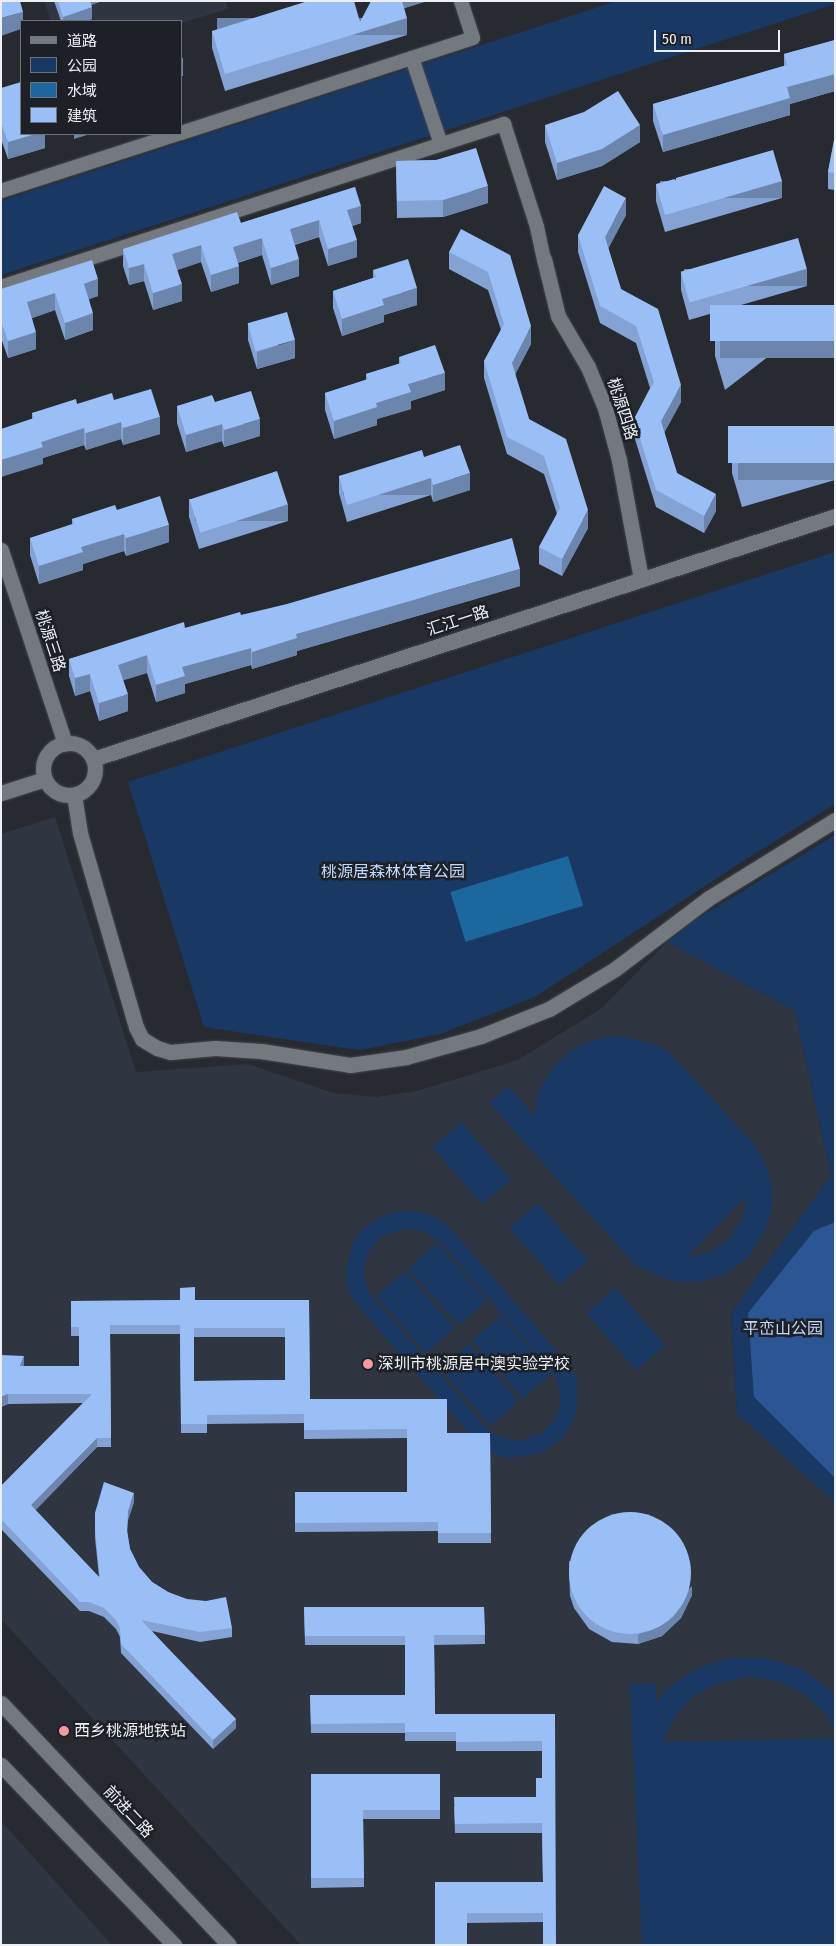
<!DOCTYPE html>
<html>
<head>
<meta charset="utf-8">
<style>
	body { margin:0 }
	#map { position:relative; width:836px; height:1946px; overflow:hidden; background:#272b31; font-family:"Fira Sans Condensed","Noto Sans SC",sans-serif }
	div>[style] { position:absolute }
	.built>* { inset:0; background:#2f3641 }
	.green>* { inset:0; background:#1a3864; transform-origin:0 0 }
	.forest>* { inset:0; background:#2c5593 }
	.water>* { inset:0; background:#1c689e; transform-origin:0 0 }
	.roads { filter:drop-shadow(0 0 1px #45484d) drop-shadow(0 0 1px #45484d) }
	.pedestrian>* { height:14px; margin:-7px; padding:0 7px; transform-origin:7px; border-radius:7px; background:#747980 }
	.minor>* { height:15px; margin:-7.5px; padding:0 7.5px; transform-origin:7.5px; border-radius:7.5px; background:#747980 }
	.minor>.ring { margin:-7.5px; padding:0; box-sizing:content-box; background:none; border:15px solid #747980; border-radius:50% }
	.secondary>* { height:15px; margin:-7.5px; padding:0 7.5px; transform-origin:7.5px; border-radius:7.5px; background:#747980 }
	.wall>* { inset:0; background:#84a3d4 }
	.shaded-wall>* { inset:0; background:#6c85ac; transform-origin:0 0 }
	.building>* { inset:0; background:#9abef6; transform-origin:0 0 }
	.round { border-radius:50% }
	.dots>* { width:14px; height:14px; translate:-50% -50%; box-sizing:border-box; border:2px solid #1d2127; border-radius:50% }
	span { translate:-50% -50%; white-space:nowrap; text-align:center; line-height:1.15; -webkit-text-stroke:5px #1d2127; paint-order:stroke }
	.street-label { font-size:16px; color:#eceff3 }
	.park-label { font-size:16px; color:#c2daff }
	.poi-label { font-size:16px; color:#eceff3 }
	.left { translate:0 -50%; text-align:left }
	.frame { position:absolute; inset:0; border:2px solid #eceff3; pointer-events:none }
	.legend { position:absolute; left:20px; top:20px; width:162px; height:115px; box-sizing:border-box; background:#1d2127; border:1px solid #707379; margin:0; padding:6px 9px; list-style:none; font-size:15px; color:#eceff3 }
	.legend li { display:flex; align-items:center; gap:10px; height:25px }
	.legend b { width:25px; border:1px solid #707379 }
	.scale { position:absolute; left:654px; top:30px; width:126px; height:22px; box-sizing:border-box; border:2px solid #eceff3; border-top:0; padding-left:6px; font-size:15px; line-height:18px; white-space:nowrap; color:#eceff3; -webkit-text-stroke:4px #1d2127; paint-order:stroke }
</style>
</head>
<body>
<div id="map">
	<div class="built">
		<i style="clip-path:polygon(44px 1px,226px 1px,228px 9px,181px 23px,181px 21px,51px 21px)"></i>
		<i style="clip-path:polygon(55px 817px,136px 1072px,248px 1064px,333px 1093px,376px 1097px,417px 1091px,518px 1060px,602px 1008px,667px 942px,795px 1011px,831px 1175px,731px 1313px,737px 1414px,835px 1502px,835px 1945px,301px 1945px,1px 1619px,1px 834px)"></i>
		<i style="clip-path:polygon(1px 1821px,112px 1945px,1px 1945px)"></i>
	</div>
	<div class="green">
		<i style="clip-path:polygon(617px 1px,835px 1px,835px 4px,1px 275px,1px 201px)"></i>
		<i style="clip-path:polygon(835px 552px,835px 804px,757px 852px,535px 997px,440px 1034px,359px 1050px,204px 1027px,128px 782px)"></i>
		<i style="clip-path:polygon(835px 835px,835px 1502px,737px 1414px,731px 1313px,831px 1175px,795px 1011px,667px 942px,695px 920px)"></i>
		<i style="clip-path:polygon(evenodd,620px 1036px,655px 1044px,670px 1053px,752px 1142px,761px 1155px,768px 1172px,772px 1189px,772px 1207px,768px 1224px,750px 1255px,736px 1267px,721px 1275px,703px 1281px,686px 1282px,668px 1280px,635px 1265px,489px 1103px,508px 1086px,534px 1115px,538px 1094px,546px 1078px,556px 1064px,570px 1052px,585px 1043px,602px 1038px,620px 1036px,746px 1197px,744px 1216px,731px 1237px,711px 1252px,687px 1257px,746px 1197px)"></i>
		<i style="left:461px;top:1122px;width:76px;height:38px;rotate:49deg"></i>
		<i style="left:538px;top:1203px;width:76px;height:38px;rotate:49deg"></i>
		<i style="clip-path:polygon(evenodd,400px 1211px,415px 1211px,430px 1215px,443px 1222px,453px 1231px,572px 1369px,577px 1383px,577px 1412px,563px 1438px,551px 1447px,538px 1454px,509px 1458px,494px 1454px,481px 1447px,353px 1300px,347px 1286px,346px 1272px,353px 1243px,361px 1231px,373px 1221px,386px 1215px,400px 1211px,402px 1229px,423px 1231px,441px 1243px,556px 1377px,561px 1397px,559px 1408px,556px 1418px,542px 1433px,522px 1440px,511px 1440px,491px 1433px,368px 1292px,363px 1272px,369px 1251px,383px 1236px,402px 1229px)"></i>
		<i style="left:437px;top:1243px;width:76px;height:38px;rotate:49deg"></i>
		<i style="left:405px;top:1271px;width:76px;height:38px;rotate:49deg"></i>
		<i style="left:615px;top:1288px;width:76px;height:38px;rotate:49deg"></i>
		<i style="left:501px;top:1316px;width:77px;height:38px;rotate:49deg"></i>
		<i style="left:469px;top:1344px;width:76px;height:38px;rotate:49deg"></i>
		<i style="clip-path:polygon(730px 1658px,766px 1658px,801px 1669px,831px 1690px,835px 1696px,835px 1732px,826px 1714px,805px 1694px,779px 1681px,750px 1677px,721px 1682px,695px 1695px,675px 1716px,662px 1742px,835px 1738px,835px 1945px,642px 1945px,630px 1684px,655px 1683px,656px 1703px,666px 1690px,695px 1669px)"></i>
	</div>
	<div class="forest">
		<i style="clip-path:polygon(835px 1222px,835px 1478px,754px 1397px,748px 1313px,814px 1231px)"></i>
	</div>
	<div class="water">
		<i style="left:568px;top:856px;width:52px;height:123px;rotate:73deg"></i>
	</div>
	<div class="roads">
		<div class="pedestrian">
			<i style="left:412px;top:58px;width:91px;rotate:71.4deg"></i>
			<i style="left:181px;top:133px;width:307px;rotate:-18deg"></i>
			<i style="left:473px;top:38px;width:39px;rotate:-108deg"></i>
			<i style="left:1px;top:191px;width:186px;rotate:-17.9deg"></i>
			<i style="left:1px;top:287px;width:529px;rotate:-17.96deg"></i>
			<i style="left:504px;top:124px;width:108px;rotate:72.2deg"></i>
			<i style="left:537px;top:227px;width:33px;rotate:78deg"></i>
		</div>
		<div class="minor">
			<i style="left:544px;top:259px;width:59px;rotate:76.2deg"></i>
			<i style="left:558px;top:316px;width:59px;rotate:59.5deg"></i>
			<i style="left:588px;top:367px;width:44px;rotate:67.5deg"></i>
			<i style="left:605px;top:408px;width:54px;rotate:74.9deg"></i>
			<i style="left:619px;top:460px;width:121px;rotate:79.5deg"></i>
			<i style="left:1px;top:550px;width:204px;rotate:71.7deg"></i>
			<i class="ring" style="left:43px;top:743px;width:37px;height:37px"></i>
			<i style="left:93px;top:759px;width:781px;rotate:-18.13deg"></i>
			<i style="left:1px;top:793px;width:46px;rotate:-17.7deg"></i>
			<i style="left:74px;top:795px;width:38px;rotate:81deg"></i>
			<i style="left:80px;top:833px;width:202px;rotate:73.9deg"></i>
			<i style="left:136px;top:1027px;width:13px;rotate:63deg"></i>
			<i style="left:142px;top:1039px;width:17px;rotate:31deg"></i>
			<i style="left:157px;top:1048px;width:14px;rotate:17deg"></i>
			<i style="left:170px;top:1052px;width:45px;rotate:-5.1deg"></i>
			<i style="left:215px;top:1048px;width:46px;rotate:3.7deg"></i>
			<i style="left:261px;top:1051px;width:90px;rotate:8.9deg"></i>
			<i style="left:350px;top:1065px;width:57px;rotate:-8.1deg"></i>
			<i style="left:406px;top:1057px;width:78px;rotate:-15.6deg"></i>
			<i style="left:481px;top:1036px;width:73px;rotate:-21.7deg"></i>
			<i style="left:549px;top:1009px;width:77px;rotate:-31.2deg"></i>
			<i style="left:615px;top:969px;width:118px;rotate:-37.1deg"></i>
			<i style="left:709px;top:898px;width:148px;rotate:-31.8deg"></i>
		</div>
		<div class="secondary">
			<i style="left:1px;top:1703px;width:332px;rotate:46.7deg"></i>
			<i style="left:1px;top:1765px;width:250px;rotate:46.1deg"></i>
		</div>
	</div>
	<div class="wall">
		<i style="clip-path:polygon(54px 1px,102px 1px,91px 5px,92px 19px,86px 21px,61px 21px)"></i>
		<i style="clip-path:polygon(424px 1px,424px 2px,404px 8px,407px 35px,225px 91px,212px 48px,212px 31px,360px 22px)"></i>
		<i style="clip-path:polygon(835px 40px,835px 91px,790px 104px,790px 115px,663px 152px,653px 121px,653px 104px,784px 66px,784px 54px)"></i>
		<i style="clip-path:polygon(1px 88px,45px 134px,45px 148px,8px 159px,1px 139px)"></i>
		<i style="clip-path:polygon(545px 125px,640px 142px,602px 166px,557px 180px,545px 142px)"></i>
		<i style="clip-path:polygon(835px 135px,835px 190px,828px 189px,828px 172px)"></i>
		<i style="clip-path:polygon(436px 160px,488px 203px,443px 217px,397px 218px,396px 161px)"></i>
		<i style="clip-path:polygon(656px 184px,782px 198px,665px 232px,656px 201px)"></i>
		<i style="clip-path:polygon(355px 187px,361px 223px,352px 226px,357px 257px,328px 266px,319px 237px,295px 245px,299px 276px,271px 285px,262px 255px,238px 263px,239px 283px,211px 292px,201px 262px,177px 270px,182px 301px,153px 310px,144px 281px,129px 285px,123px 266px,123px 249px,241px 223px)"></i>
		<i style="clip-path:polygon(626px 215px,608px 248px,621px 289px,681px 402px,664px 432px,677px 473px,716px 511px,704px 533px,656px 507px,634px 436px,634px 419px,650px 388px,636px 343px,600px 323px,578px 252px,578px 235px)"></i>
		<i style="clip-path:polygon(449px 252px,510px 255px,531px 344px,515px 374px,529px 419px,588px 528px,562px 576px,539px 564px,539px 547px,557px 514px,544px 474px,507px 454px,484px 378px,484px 361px,501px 330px,488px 290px,449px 269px)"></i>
		<i style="clip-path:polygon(373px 270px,417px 305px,384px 315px,384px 322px,342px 336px,333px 308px,333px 291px,373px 278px)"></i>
		<i style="clip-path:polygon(681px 272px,807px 286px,689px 320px,681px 290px)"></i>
		<i style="clip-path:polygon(1px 289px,98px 296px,89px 299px,93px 330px,65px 340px,55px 310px,32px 318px,36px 349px,8px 358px,1px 338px)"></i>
		<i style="clip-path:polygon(835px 305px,725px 390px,715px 356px,715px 339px)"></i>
		<i style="clip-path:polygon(248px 323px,295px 358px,257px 369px,248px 340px)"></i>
		<i style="clip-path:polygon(399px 357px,445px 390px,411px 401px,411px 409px,377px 419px,377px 425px,334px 439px,325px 410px,325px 393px,366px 380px,366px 374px,399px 364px)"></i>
		<i style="clip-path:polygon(114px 400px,160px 434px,123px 445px,121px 439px,86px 450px,84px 445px,43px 458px,43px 464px,32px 419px,32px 413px,77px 404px)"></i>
		<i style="clip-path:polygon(215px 402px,260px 436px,224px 447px,222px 441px,186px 452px,177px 423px,177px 406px)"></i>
		<i style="clip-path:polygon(835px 426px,835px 480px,742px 507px,732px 473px,732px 456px)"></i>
		<i style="clip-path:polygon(424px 457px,470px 490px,433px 502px,431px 495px,347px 522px,339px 493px,339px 476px)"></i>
		<i style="clip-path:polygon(189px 499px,288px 521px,199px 549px,189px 517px)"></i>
		<i style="clip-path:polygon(117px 510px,169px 542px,126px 556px,124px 551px,83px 564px,83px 570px,39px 584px,30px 555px,30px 538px,72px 524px,72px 519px)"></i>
		<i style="clip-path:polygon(520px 586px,297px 651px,297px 655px,252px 669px,251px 665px,185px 684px,185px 693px,156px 702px,147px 673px,123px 680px,128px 711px,99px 721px,90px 691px,75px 696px,69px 676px,69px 659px,185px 628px,241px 615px)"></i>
		<i style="clip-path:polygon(evenodd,309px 1300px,310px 1399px,447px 1433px,490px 1433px,491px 1543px,438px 1543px,438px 1531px,295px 1532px,295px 1492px,407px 1492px,407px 1438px,304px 1439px,304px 1423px,207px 1424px,207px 1433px,181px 1433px,180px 1334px,110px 1334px,111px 1447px,97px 1447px,35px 1510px,99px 1577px,95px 1538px,95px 1513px,134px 1502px,128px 1520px,127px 1532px,130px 1549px,139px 1567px,152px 1582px,168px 1592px,232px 1628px,232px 1637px,200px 1642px,152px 1631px,236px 1728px,213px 1749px,121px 1653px,120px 1637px,116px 1629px,104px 1617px,89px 1611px,80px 1611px,1px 1529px,1px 1486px,83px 1403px,8px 1404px,1px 1407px,24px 1365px,24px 1366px,79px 1366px,79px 1336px,71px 1336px,71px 1301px,309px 1300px,194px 1337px,285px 1337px,285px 1380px,194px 1381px,194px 1337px)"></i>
		<i style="clip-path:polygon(569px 1561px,692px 1595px,681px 1618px,662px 1636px,638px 1644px,612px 1642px,589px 1629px,574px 1608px,570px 1596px)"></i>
		<i style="clip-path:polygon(304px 1607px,484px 1607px,485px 1644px,434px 1645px,435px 1714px,555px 1714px,543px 1922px,467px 1923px,435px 1882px,543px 1882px,542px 1833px,455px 1833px,454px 1807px,536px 1797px,542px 1778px,542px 1751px,456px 1751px,456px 1741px,405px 1741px,405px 1733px,311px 1733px,310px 1695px,405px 1695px,405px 1645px,305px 1645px)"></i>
		<i style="clip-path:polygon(311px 1774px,440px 1774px,440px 1819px,363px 1819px,364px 1887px,311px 1888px)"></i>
	</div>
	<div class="shaded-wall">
		<i style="clip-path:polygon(88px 1px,102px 1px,88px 6px)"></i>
		<i style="clip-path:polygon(399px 1px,424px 1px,424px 2px,399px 10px)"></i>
		<i style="clip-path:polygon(92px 7px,92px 19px,86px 21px,63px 21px,63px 17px)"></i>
		<i style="clip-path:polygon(23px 12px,23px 21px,21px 21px,21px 29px,1px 36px,1px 18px)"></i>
		<i style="left:407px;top:18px;width:17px;height:190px;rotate:90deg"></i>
		<i style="left:181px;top:58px;width:2px;height:18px"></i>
		<i style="clip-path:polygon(835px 74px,835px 91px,790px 104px,790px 115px,663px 152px,663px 135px,787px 87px)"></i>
		<i style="clip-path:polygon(640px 125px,640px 142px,602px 166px,557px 180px,557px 163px)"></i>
		<i style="clip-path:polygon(35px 134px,45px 134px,45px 148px,8px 159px,8px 142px)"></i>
		<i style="clip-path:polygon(74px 134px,90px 134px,74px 139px)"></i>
		<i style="left:782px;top:181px;width:17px;height:122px;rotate:90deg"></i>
		<i style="clip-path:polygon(488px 186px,488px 203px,443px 217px,443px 200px)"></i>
		<i style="clip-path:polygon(626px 198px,626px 215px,605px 255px,605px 237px)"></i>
		<i style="clip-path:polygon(361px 206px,361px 223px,347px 228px,347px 210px)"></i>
		<i style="clip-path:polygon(319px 220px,319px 237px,290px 246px,290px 229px)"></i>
		<i style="clip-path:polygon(262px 238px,262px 255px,233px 264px,233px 247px)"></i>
		<i style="clip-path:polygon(357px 240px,357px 257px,328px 266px,328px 249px)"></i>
		<i style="clip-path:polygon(201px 245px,201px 262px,172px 272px,172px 254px)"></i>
		<i style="clip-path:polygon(299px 259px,299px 276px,271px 285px,271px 268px)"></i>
		<i style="clip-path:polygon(144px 264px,144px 281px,129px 285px,129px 268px)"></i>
		<i style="clip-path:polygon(239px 266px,239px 283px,211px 292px,211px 275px)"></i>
		<i style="left:807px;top:269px;width:17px;height:123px;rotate:90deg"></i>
		<i style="clip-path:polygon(98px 279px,98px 296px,84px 301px,84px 284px)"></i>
		<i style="clip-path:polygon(182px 284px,182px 301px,153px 310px,153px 293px)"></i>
		<i style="clip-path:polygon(417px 288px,417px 305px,384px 315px,384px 322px,342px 336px,342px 319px,382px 299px)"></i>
		<i style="clip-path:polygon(55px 293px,55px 310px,27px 320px,27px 302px)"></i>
		<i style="clip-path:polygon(93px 313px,93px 330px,65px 340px,65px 323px)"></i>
		<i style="clip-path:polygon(531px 326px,531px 344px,512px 381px,512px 363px)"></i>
		<i style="clip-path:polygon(36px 332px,36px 349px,8px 358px,8px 341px)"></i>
		<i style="clip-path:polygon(295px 340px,295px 358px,257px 369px,257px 352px)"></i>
		<i style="left:835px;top:341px;width:17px;height:115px;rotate:90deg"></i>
		<i style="clip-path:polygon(445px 373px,445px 390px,411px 401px,411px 409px,377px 419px,377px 425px,334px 439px,334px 421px,376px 403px,408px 384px)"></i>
		<i style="clip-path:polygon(681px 385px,681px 402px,661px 439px,661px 421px)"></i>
		<i style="clip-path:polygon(160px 417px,160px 434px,123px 445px,123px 428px)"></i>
		<i style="clip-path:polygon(260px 419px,260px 436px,224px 447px,224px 430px)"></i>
		<i style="clip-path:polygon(121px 422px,121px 439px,86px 450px,86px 433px)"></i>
		<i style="clip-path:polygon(222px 424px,222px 441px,186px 452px,186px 435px)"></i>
		<i style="clip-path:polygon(84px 428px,84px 445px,43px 458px,43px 464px,1px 477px,1px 460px,41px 442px)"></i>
		<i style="left:835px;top:463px;width:17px;height:97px;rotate:90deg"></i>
		<i style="clip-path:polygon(470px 473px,470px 490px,433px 502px,433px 485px)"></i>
		<i style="left:431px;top:478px;width:17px;height:88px;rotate:90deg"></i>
		<i style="clip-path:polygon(716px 494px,716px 511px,704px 533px,704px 516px)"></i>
		<i style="left:288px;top:504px;width:17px;height:93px;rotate:90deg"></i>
		<i style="clip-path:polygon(588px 510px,588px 528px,562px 576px,562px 559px)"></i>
		<i style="clip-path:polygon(169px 525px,169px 542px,126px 556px,126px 538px)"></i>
		<i style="clip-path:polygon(124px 534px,124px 551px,83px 564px,83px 570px,39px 584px,39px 566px,81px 547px)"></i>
		<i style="clip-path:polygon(520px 569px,520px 586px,297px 651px,297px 655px,252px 669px,252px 652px,296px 634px)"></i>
		<i style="clip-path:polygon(251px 648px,251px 665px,185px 684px,185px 693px,156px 702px,156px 685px,182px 667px)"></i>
		<i style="clip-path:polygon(147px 655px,147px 673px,118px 682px,118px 665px)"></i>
		<i style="clip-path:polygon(90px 674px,90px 691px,75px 696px,75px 678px)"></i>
		<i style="clip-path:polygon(128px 694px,128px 711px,99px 721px,99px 703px)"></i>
		<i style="clip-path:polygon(24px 1356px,24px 1365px,20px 1375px,20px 1366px)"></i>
		<i style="clip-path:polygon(8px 1394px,8px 1404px,1px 1407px,1px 1397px)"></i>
		<i style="clip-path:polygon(97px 1438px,97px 1447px,31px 1515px,31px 1505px)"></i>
		<i style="clip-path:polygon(134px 1493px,134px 1502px,128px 1520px,127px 1540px,128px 1511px)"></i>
		<i style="clip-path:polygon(692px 1586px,692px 1595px,681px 1618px,662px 1636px,638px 1644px,638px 1635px)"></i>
		<i style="clip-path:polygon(236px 1719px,236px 1728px,213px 1749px,213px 1740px)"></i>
	</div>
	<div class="building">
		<i style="clip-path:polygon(1px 1px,20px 1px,23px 12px,1px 18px)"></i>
		<i style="clip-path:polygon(58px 1px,90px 1px,92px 7px,63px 17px)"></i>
		<i style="clip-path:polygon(308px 1px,354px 1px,360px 22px,371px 1px,402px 1px,407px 18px,225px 74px,212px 31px)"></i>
		<i style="clip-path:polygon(835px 40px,835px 74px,787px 87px,790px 98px,663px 135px,653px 104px,787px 65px,784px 54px)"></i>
		<i style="clip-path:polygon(21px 82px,21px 134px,35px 134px,8px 142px,1px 122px,1px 88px)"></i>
		<i style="clip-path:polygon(618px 91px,640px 125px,602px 149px,557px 163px,545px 125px,584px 112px)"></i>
		<i style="clip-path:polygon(835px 135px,835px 173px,828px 172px)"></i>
		<i style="clip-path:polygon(476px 148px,488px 186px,443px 200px,397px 201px,396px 161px,436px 160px)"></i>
		<i style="clip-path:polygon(773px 150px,782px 181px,665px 215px,656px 184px,675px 179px,676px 181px,676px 178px)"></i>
		<i style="clip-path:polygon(604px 186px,626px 198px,605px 237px,621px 289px,658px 309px,681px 385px,661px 421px,677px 473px,716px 494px,704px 516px,656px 490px,634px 419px,654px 382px,636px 326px,600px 306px,578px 235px)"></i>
		<i style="clip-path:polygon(355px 187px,361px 206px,347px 210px,357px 240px,328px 249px,319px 220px,290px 229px,299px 259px,271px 268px,262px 238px,233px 247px,239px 266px,211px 275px,201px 245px,172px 254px,182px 284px,153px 293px,144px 264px,129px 268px,123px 249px,237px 212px,241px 223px)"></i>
		<i style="clip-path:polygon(461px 229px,510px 255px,531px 326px,512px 363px,529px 419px,566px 439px,588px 510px,562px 559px,539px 547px,560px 508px,544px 456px,507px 437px,484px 361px,504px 324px,488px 272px,449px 252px)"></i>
		<i style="left:798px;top:238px;width:32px;height:122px;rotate:74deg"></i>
		<i style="clip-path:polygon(408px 259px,417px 288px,382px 299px,384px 305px,342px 319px,333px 291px,376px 277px,373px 270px)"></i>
		<i style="clip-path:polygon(92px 260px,98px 279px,84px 284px,93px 313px,65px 323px,55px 293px,27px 302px,36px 332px,8px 341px,1px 321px,1px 289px)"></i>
		<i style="left:835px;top:305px;width:36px;height:125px;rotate:90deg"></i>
		<i style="left:287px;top:312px;width:29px;height:41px;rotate:74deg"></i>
		<i style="clip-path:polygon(435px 345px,445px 373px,408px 384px,411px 392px,376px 403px,377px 407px,334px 421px,325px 393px,368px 379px,366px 374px,401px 363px,399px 357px)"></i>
		<i style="clip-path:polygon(151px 389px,160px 417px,123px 428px,121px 422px,86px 433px,84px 428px,41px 442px,43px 447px,1px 460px,1px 429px,34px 418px,32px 413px,76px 399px,77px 404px,112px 393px,114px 400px)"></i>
		<i style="clip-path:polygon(251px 391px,260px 419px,224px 430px,222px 424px,186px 435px,177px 406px,212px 395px,215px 402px)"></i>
		<i style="left:835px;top:426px;width:37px;height:107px;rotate:90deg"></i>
		<i style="clip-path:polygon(460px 445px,470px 473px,433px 485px,431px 478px,347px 505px,339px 476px,422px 450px,424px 457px)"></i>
		<i style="left:277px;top:471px;width:35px;height:92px;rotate:72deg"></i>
		<i style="clip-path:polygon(160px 496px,169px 525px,126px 538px,124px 534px,81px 547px,83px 552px,39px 566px,30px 538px,74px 524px,72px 519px,115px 505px,117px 510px)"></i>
		<i style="clip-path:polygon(512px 538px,520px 569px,296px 634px,297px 638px,252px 652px,251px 648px,182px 667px,185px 676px,156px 685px,147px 655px,118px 665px,128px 694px,99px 703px,90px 674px,75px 678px,69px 659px,184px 622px,185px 628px,240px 612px,241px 615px,287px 604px)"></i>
		<i style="clip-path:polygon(evenodd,195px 1287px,195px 1300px,309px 1300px,310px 1399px,447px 1399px,447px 1433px,490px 1433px,491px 1533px,438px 1533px,438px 1522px,295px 1523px,295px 1492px,407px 1492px,407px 1429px,304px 1430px,304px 1414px,207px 1415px,207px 1424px,181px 1424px,180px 1325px,110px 1325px,111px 1438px,97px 1438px,31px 1505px,100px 1578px,95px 1529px,95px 1513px,104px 1482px,134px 1493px,128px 1511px,127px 1530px,130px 1549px,139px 1567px,152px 1582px,168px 1592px,187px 1599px,206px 1601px,226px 1597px,232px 1628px,200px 1632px,141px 1620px,236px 1719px,213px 1740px,121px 1644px,120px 1628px,116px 1620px,104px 1608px,89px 1602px,80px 1602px,1px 1519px,1px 1507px,3px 1505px,1px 1504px,1px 1486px,92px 1394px,8px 1394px,1px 1397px,1px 1355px,24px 1356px,20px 1366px,79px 1366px,79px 1327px,71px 1327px,71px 1301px,180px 1300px,180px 1288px,195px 1287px,194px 1328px,285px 1328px,285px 1380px,194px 1381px,194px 1328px)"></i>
		<i class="round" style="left:569px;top:1512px;width:122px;height:122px"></i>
		<i style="clip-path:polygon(304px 1607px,484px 1607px,485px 1635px,434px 1635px,435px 1714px,555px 1714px,556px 1945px,543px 1945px,543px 1913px,467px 1913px,467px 1945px,435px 1945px,435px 1882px,543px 1882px,542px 1823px,455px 1824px,454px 1797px,536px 1797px,536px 1778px,542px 1778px,542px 1741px,456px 1742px,456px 1732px,405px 1732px,405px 1723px,311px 1724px,310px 1695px,405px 1695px,405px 1636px,305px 1636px)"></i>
		<i style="clip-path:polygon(311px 1774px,440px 1774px,440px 1810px,363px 1810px,364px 1878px,311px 1878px)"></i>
	</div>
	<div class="dots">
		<i style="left:368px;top:1364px;background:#f49aa0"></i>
		<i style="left:64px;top:1731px;background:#f49aa0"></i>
	</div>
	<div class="street-label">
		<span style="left:622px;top:409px;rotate:72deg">桃源四路</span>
		<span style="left:458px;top:621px;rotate:-18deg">汇江一路</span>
		<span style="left:50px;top:641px;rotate:72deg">桃源三路</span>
		<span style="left:128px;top:1812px;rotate:47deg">前进二路</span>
	</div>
	<div class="park-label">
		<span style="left:393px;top:872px">桃源居森林体育公园</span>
		<span style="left:783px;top:1329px">平峦山公园</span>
	</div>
	<div class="poi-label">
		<span class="left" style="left:378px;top:1364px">深圳市桃源居中澳实验学校</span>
		<span class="left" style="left:74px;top:1731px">西乡桃源地铁站</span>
	</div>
	<div class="frame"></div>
	<ul class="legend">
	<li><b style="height:6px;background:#747980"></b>道路</li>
	<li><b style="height:14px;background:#1a3864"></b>公园</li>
	<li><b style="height:14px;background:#1c689e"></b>水域</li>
	<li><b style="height:14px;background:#9abef6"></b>建筑</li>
	</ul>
	<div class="scale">50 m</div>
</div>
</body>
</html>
